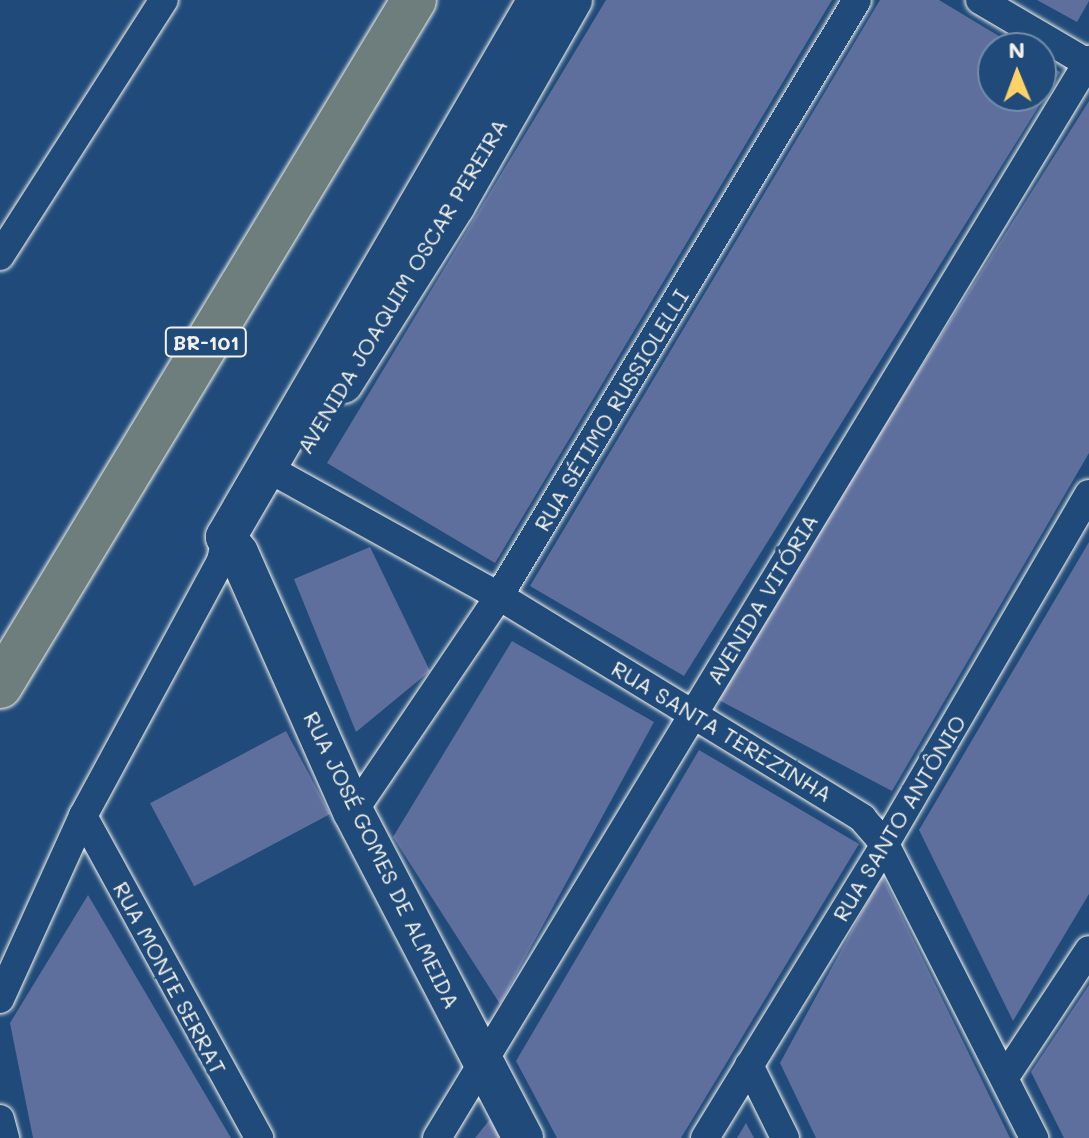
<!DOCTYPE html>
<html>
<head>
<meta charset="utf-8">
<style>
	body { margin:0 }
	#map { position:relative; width:1089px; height:1138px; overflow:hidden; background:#1f4a7a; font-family:Mali,sans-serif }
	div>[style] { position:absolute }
	.building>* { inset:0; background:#5e6f9e; transform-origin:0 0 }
	.roads { filter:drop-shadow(0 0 2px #f4f1e8) drop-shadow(0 0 2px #f4f1e8) }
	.street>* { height:28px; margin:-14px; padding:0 14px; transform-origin:14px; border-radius:14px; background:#1f4a7a }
	.secondary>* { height:40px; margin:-20px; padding:0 20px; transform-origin:20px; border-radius:20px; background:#1f4a7a }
	.highway>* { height:44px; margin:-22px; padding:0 22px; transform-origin:22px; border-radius:22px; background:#6d7e7c }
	span { translate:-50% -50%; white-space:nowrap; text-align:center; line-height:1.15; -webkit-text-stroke:7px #1f4a7a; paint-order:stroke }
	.shield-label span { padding:2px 6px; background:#1f4a7a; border:2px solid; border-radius:6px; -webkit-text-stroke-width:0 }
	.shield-label { font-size:20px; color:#f4f1e8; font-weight:700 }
	.street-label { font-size:22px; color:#f4f1e8 }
	.north { position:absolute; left:977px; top:32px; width:80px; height:80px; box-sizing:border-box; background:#1f4a7a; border:2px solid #748da6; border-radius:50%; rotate:359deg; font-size:22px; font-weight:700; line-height:32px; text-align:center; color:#f4f1e8 }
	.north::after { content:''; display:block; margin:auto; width:28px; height:36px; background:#ffd166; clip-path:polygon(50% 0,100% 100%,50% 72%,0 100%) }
</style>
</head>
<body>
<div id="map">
	<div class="building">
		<i style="clip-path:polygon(606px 0,832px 0,495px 563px,327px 463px)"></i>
		<i style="clip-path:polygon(880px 0,939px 0,1019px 48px,993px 48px,993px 96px,1041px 96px,1041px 61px,1060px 72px,684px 676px,530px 586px)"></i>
		<i style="clip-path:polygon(1037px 0,1089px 0,1089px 1px,1077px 22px)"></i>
		<i style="clip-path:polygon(1089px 101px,1089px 453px,892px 791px,713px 697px)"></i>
		<i style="clip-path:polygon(1089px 542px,1089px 894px,1013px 1021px,919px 830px)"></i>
		<i style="clip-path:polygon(370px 547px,430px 671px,356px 732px,294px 579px)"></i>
		<i style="clip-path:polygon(512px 641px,654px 722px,500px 1004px,393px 837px)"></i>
		<i style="left:286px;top:731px;width:94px;height:154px;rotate:62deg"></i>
		<i style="clip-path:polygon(699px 750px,859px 844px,681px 1138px,557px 1138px,516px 1061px)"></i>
		<i style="clip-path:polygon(882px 875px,1010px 1138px,816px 1138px,780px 1063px)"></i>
		<i style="clip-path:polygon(88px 895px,231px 1138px,33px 1138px,10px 1023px)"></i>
		<i style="clip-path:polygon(1089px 985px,1089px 1138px,1064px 1138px,1031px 1072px)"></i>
		<i style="clip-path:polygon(491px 1118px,500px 1138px,475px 1138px)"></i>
		<i style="clip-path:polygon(746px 1123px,754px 1138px,737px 1138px)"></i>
	</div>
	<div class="roads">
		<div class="street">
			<i style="left:980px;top:0;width:126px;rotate:30.4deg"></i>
			<i style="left:0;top:256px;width:304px;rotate:-57.4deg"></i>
			<i style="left:264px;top:466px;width:269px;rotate:29deg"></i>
			<i style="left:499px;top:596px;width:426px;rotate:31.4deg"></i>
			<i style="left:862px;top:818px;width:35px;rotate:49deg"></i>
			<i style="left:885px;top:844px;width:330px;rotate:63.1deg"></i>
			<i style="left:353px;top:812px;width:261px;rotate:-55.9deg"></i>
			<i style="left:499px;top:596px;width:695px;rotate:-59.01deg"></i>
			<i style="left:83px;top:816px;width:367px;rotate:61.3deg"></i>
			<i style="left:0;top:999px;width:201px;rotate:-65.6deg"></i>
			<i style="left:83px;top:816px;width:290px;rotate:-61.6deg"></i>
			<i style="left:221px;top:561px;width:25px;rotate:-78deg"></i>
			<i style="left:749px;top:1065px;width:81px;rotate:63.7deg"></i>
			<i style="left:1005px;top:1077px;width:152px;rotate:-56.5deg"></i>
			<i style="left:0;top:1119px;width:20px;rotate:75deg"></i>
			<i style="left:437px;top:1138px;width:1260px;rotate:-58.83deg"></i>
			<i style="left:705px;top:1138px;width:345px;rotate:-58.5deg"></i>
			<i style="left:885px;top:844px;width:405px;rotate:-59.8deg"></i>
		</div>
		<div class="secondary">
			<i style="left:343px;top:383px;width:210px;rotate:-57.8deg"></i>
			<i style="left:455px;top:205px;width:236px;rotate:-60.3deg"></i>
			<i style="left:523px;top:1138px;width:368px;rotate:-117.5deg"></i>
			<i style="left:353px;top:812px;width:283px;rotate:-113.9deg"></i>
			<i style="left:238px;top:553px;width:20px;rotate:-127deg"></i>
			<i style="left:226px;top:537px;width:621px;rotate:-59.84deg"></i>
		</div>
		<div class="highway">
			<i style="left:0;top:686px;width:801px;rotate:-58.89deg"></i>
		</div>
	</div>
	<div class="shield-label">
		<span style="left:206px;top:342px">BR-101</span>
	</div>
	<div class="street-label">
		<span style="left:402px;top:286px;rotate:-59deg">AVENIDA JOAQUIM OSCAR PEREIRA</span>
		<span style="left:611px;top:410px;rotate:-59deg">RUA SÉTIMO RUSSIOLELLI</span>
		<span style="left:762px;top:599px;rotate:-59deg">AVENIDA VITÓRIA</span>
		<span style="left:722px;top:731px;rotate:31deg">RUA SANTA TEREZINHA</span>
		<span style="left:899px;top:818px;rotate:-59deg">RUA SANTO ANTÔNIO</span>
		<span style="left:382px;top:860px;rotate:64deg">RUA JOSÉ GOMES DE ALMEIDA</span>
		<span style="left:170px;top:978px;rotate:62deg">RUA MONTE SERRAT</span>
	</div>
	<div class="north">N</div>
</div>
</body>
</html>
